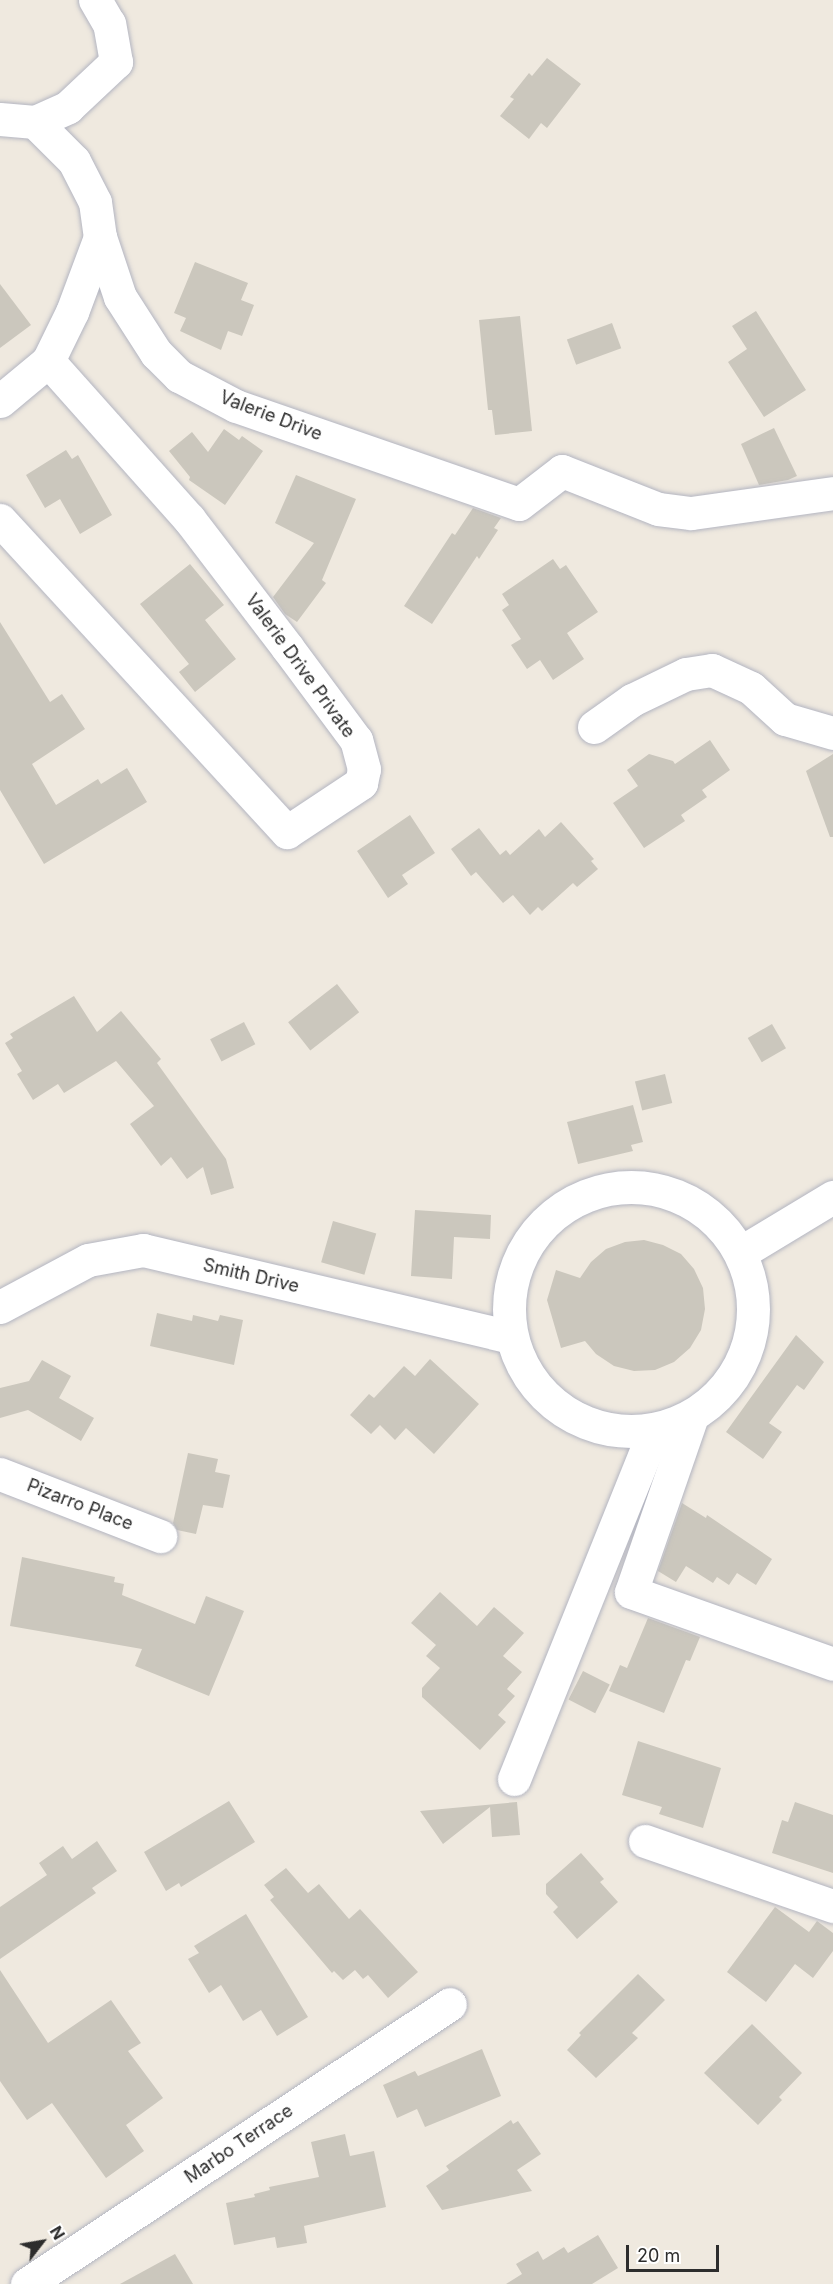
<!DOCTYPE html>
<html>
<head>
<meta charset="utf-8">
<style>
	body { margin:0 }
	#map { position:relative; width:833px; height:2284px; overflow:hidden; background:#efe9df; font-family:Inter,sans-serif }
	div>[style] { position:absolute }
	.building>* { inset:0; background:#cbc7bd; transform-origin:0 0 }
	.roads { filter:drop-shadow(0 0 2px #b3b5c1) drop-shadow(0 0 2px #b3b5c1) }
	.minor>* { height:33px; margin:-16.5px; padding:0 16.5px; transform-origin:16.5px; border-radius:16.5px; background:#fff }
	.minor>.ring { margin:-16.5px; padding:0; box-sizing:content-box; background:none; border:33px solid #fff; border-radius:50% }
	span { translate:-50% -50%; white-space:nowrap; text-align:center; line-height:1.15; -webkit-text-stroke:4.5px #fff; paint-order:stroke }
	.street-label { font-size:18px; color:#2d2d2d }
	.north { position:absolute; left:12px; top:2212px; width:60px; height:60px; -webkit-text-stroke:4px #fff; paint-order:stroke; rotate:59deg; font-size:16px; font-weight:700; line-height:24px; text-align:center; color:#2d2d2d }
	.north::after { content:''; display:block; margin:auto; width:21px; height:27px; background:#2d2d2d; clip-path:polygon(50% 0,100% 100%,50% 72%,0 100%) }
	.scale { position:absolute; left:626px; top:2245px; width:93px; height:27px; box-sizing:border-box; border:3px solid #2d2d2d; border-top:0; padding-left:8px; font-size:18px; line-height:21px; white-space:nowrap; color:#2d2d2d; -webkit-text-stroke:4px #fff; paint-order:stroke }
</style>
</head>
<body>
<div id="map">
	<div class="building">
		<i style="clip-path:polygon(547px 58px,581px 84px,547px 128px,541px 123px,529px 139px,500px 116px,514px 99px,510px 97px,529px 73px,532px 76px)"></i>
		<i style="clip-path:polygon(195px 262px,248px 283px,241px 300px,254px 305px,242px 336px,228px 331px,221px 350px,180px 331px,186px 318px,174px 313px)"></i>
		<i style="clip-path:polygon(0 284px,31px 325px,0 348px)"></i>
		<i style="clip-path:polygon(756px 311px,806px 390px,764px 417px,728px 362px,747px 349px,732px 326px)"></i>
		<i style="clip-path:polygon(520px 316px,532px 431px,495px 435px,492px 410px,488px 410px,479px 320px)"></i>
		<i style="left:612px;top:323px;width:27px;height:48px;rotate:70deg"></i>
		<i style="clip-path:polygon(774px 428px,797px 476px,788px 480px,759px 485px,741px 444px)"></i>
		<i style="clip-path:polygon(224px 429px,239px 440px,242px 436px,263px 451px,225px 505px,189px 480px,190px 477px,169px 451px,192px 432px,208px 452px)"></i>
		<i style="clip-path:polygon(66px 450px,72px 459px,78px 455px,112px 515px,80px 534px,60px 499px,45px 508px,26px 475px)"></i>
		<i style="clip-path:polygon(296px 475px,356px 499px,322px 580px,326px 583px,297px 622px,285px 614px,273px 597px,314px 543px,275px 523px)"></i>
		<i style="clip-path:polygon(473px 508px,501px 518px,494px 528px,498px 530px,479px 559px,477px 556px,432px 624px,404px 606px,452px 533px,455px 535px)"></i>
		<i style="clip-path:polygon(553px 559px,560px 569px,566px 565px,598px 612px,567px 633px,584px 659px,553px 680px,540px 660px,527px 669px,511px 645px,521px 639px,502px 610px,509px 605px,502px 594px)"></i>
		<i style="clip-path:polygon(190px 564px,224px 605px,205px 620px,236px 659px,195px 692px,179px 672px,189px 664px,140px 604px)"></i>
		<i style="clip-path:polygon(0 622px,50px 702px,62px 694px,85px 729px,32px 764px,56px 805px,98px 779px,101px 784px,127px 768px,147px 802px,44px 864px,0 790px)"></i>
		<i style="clip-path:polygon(710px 740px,730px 770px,702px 790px,707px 797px,681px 815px,685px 821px,644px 848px,613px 803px,638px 786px,627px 770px,649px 754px,673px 761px,675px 764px)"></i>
		<i style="clip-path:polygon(833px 754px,833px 837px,830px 837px,806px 771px)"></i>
		<i style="clip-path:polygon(410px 815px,435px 853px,402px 875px,408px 884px,388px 898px,357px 851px)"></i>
		<i style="clip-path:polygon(561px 822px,594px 859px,591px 861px,598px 869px,577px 887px,573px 883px,542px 911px,538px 907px,530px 915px,513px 895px,503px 903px,476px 872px,471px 876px,451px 849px,479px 828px,500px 855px,506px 850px,510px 855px,539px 829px,545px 837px)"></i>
		<i style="left:337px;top:984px;width:36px;height:62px;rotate:52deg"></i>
		<i style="clip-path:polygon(74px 996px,97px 1032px,121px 1011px,161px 1059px,157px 1063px,226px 1159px,234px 1188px,211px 1195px,203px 1167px,187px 1179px,171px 1157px,161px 1166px,130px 1124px,154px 1106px,116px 1061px,64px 1093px,58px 1084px,33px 1100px,17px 1074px,22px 1071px,5px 1043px,13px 1038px,10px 1034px)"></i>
		<i style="left:244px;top:1022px;width:25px;height:38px;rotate:63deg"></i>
		<i style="left:772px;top:1024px;width:28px;height:28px;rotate:60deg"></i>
		<i style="left:665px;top:1074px;width:30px;height:31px;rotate:76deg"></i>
		<i style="clip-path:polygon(633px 1105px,643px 1142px,631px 1145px,633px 1151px,578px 1164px,567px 1122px)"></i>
		<i style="clip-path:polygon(415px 1210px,491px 1215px,490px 1239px,454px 1237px,452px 1279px,411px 1276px)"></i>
		<i style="left:333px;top:1221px;width:45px;height:43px;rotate:16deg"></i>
		<i style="clip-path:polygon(644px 1240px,663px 1245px,681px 1254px,694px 1269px,703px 1288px,705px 1309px,701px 1330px,690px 1348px,674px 1362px,655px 1370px,634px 1371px,614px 1366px,596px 1354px,585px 1341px,561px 1348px,547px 1300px,556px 1270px,580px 1278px,591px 1262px,606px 1249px,625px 1242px)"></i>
		<i style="clip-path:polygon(157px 1313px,192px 1321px,193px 1315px,218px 1321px,220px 1315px,243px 1320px,234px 1365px,150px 1346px)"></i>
		<i style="clip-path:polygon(796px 1335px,824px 1362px,804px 1390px,797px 1385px,769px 1423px,782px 1432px,763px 1459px,726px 1432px)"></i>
		<i style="clip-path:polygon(430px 1359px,479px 1404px,434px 1454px,406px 1428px,395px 1440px,380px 1425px,371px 1434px,350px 1415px,369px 1394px,374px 1398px,404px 1366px,415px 1376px)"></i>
		<i style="clip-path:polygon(42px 1360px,71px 1376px,59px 1398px,94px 1418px,81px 1441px,28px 1410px,0 1418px,0 1388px,29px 1381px)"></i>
		<i style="clip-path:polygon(188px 1453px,218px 1459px,215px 1472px,230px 1475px,223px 1508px,203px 1505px,196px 1534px,177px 1530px,173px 1523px)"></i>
		<i style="clip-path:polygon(682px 1503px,706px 1518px,707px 1515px,772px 1559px,756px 1585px,737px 1573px,729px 1585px,717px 1577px,713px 1583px,686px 1566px,676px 1582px,658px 1571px)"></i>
		<i style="clip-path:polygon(22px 1557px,115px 1577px,114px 1582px,124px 1584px,122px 1595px,195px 1624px,206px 1596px,244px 1611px,209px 1696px,135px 1666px,142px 1649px,10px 1626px)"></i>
		<i style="clip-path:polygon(440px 1592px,477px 1626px,494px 1607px,524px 1633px,503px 1656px,522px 1672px,507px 1689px,515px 1696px,498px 1715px,506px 1722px,480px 1750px,422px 1697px,422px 1688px,440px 1668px,426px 1656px,436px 1645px,411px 1623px)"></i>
		<i style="clip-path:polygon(648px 1618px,700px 1637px,690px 1661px,686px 1660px,664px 1713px,609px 1691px,620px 1665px,627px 1668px)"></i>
		<i style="left:583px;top:1671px;width:30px;height:32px;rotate:27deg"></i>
		<i style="clip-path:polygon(638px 1741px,721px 1768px,703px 1828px,659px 1814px,662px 1807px,622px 1795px)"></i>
		<i style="clip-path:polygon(229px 1801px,255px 1842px,181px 1887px,179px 1883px,166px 1891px,144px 1852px)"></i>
		<i style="clip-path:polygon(517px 1802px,520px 1835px,492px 1837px,490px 1807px,443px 1844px,420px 1811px)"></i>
		<i style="clip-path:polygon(795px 1802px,833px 1815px,833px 1873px,772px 1853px,782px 1820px,788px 1822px)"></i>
		<i style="clip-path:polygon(97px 1841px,117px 1871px,92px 1888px,96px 1893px,0 1959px,0 1907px,47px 1875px,39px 1863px,63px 1846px,72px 1859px)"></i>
		<i style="clip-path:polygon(581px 1853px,604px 1879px,600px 1882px,618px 1902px,577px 1939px,553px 1912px,558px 1907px,546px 1894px,546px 1884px)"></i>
		<i style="clip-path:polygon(286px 1868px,308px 1893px,319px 1884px,349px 1919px,360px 1909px,418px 1972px,388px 1998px,368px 1975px,363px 1979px,355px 1970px,343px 1980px,334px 1971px,332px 1973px,270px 1900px,274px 1897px,264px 1885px)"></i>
		<i style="clip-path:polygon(775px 1907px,809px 1932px,817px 1921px,833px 1933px,833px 1951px,813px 1978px,795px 1964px,766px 2002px,727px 1972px)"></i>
		<i style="clip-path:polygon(246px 1914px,308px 2017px,277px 2036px,261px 2010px,243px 2021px,221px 1985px,209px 1993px,188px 1959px,199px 1953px,194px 1946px)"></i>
		<i style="clip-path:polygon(0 1970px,48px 2043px,111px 2000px,141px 2043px,128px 2051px,163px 2098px,126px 2125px,144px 2151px,106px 2178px,52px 2103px,27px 2120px,0 2081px)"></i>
		<i style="clip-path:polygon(638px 1974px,665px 2000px,632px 2033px,638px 2038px,596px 2078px,567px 2050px,581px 2035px,579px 2033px)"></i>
		<i style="clip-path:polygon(752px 2024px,802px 2073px,779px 2097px,782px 2100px,758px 2125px,704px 2073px)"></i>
		<i style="clip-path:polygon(482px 2049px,501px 2096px,425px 2127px,417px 2109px,397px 2118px,383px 2085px,415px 2071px,418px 2076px)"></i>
		<i style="clip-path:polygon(511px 2120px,513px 2124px,518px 2121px,541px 2154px,517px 2170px,532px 2191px,442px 2210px,426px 2186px,449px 2170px,446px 2166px)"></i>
		<i style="clip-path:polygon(345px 2134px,350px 2156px,374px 2151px,386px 2207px,304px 2226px,307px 2243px,277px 2248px,275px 2237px,234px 2245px,226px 2203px,255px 2197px,254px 2194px,270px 2190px,269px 2187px,319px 2177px,311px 2142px)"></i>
		<i style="clip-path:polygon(598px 2235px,618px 2268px,592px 2284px,506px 2284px,522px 2274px,516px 2264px,538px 2251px,543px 2260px,564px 2247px,568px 2253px)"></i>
		<i style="clip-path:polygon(175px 2254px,193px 2284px,120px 2284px)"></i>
	</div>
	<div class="roads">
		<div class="minor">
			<i style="left:0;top:119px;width:35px;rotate:5deg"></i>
			<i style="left:35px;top:122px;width:55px;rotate:45deg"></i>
			<i style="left:74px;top:161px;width:46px;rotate:62.9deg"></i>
			<i style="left:95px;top:202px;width:35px;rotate:82deg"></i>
			<i style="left:100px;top:237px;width:63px;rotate:71.6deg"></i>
			<i style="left:120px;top:297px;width:67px;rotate:57.3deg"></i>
			<i style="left:156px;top:353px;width:33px;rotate:45deg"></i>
			<i style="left:179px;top:376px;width:64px;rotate:27.8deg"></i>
			<i style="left:236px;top:406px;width:299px;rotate:19.1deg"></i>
			<i style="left:519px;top:504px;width:54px;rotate:-37.5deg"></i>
			<i style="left:562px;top:471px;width:103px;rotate:21.6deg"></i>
			<i style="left:658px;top:509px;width:33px;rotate:7deg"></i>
			<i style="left:691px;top:513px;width:143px;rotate:-8deg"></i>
			<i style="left:35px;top:122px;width:36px;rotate:-24deg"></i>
			<i style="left:68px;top:107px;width:66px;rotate:-43.2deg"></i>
			<i style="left:116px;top:62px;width:39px;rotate:-100deg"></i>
			<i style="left:109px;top:24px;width:28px;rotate:-120deg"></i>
			<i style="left:0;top:401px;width:62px;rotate:-39.8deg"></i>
			<i style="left:48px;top:361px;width:55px;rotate:-63.9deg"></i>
			<i style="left:72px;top:312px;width:80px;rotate:-69.5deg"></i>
			<i style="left:0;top:520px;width:424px;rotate:47.4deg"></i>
			<i style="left:287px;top:832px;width:89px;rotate:-33.5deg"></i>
			<i style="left:361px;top:783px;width:14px;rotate:-78deg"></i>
			<i style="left:364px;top:769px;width:30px;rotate:-105deg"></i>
			<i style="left:356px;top:740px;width:116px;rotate:-126.6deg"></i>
			<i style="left:287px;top:647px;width:161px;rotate:-127.4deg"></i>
			<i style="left:189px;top:519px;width:212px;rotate:-131.7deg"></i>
			<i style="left:594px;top:727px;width:47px;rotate:-35.4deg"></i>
			<i style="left:632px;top:700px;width:60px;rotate:-25.7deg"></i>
			<i style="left:686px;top:674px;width:26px;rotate:-9deg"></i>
			<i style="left:712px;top:670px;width:43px;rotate:24.8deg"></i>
			<i style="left:751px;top:688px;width:46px;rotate:42.4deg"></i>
			<i style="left:785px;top:719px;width:50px;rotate:16.3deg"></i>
			<i class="ring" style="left:509px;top:1187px;width:211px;height:211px"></i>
			<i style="left:740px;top:1253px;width:109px;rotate:-31.1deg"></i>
			<i style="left:0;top:1307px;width:100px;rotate:-28.1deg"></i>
			<i style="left:88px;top:1260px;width:56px;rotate:-10.3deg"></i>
			<i style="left:143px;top:1250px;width:378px;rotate:13.3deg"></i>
			<i style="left:692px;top:1416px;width:186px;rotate:109.1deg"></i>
			<i style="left:631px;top:1592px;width:214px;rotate:19.6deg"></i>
			<i style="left:0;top:1474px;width:172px;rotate:21.2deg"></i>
			<i style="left:514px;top:1779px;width:376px;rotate:-68.1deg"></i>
			<i style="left:645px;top:1841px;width:199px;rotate:19.1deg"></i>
			<i style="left:27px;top:2284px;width:507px;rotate:-33.5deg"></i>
		</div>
	</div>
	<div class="street-label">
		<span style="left:271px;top:416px;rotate:21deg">Valerie Drive</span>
		<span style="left:300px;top:666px;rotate:54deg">Valerie Drive Private</span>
		<span style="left:251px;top:1276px;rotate:13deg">Smith Drive</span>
		<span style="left:80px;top:1505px;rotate:21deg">Pizarro Place</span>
		<span style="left:239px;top:2144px;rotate:-34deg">Marbo Terrace</span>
	</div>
	<div class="north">N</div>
	<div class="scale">20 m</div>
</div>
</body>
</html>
